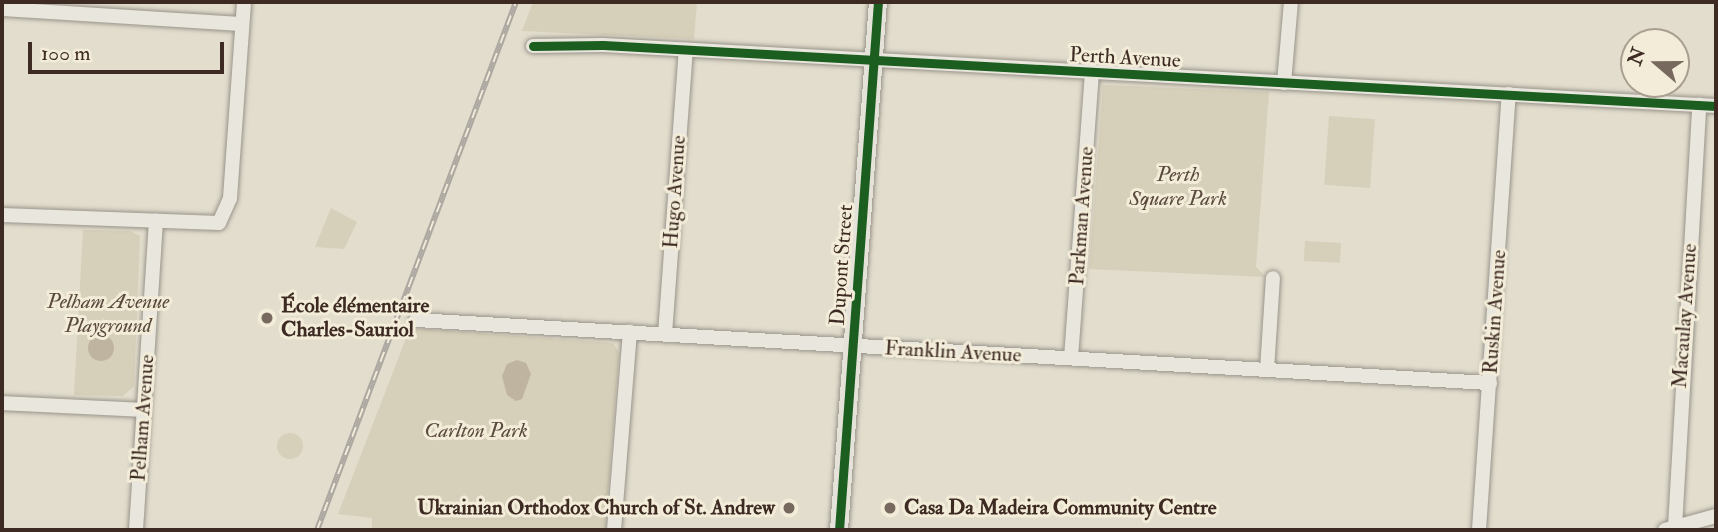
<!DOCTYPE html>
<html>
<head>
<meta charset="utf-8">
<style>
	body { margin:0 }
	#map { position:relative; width:1718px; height:532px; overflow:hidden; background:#e2ddcd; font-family:"IM FELL Double Pica",serif }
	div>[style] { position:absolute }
	.green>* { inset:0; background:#d6cfb9; transform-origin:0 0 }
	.round { border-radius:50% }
	.water>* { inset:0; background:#bfb4a0 }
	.roads { filter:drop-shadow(0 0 2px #99948a) drop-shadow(0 0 2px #99948a) }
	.minor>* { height:14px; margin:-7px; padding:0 7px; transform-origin:7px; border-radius:7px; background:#e9e6de }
	.major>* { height:18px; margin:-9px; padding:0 9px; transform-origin:9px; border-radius:9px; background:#e5e2d9 }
	.rail>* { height:6px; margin-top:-3px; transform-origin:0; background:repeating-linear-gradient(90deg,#f2ecd9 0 10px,#aca7a0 0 20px); box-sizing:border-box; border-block:2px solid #aca7a0 }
	.cycleway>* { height:9px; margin:-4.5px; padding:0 4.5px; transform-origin:4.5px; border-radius:4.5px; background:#1b5e20 }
	.dots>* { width:19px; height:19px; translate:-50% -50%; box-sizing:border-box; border:4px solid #f2ecd9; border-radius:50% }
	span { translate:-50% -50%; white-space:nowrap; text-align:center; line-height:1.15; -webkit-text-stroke:6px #f2ecd9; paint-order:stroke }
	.street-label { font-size:21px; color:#3d2a22 }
	.park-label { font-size:21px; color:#5a493d; font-style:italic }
	.poi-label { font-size:21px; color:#3d2a22; font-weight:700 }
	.left { translate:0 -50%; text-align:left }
	.right { translate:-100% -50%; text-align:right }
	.frame { position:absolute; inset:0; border:4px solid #3d2a22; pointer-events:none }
	.north { position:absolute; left:1620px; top:28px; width:70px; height:70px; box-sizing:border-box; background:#f2ecd9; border:2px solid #aa9e90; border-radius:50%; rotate:290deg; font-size:19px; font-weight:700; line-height:28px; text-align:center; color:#3d2a22 }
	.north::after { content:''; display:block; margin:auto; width:24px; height:32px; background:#77695e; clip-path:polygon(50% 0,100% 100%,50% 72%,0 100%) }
	.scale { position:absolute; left:28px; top:42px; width:196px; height:32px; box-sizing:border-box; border:4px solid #3d2a22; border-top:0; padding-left:9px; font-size:21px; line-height:24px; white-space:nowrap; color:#3d2a22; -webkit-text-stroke:5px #f2ecd9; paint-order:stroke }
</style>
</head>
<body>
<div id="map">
	<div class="green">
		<i style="clip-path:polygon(533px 2px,697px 2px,694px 39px,522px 31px)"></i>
		<i style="clip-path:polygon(1103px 85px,1269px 92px,1256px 267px,1266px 277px,1089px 269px)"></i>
		<i style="left:1329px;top:116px;width:46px;height:69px;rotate:4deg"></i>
		<i style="clip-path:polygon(331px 208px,357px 222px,344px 249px,315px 247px)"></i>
		<i style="clip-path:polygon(83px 230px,130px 231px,140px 236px,134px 386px,123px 396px,74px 395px)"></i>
		<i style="left:1305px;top:241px;width:36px;height:20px;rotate:3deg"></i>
		<i style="clip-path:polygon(410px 328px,613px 343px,619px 353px,605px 530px,372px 530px,372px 518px,338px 514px)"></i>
		<i class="round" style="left:277px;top:433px;width:26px;height:26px"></i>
	</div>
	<div class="water">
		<i class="round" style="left:88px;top:335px;width:26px;height:26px"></i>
		<i style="clip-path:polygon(517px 360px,526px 363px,531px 374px,522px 399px,516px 401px,507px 395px,502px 376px,507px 364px)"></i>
	</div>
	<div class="roads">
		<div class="minor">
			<i style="left:2px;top:9px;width:240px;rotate:3.6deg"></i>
			<i style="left:533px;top:46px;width:70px;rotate:-0.8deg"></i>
			<i style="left:603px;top:45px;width:1115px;rotate:3.14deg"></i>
			<i style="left:1284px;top:83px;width:81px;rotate:-85.1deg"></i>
			<i style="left:2px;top:215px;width:217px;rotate:2.1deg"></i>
			<i style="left:219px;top:223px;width:27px;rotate:-66deg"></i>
			<i style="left:230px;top:198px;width:196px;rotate:-85.9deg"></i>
			<i style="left:416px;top:320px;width:1076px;rotate:3.36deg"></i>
			<i style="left:665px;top:334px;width:285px;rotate:-85.8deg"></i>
			<i style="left:1071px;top:358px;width:285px;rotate:-85.8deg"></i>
			<i style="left:1267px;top:370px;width:92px;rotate:-86.3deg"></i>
			<i style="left:2px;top:403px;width:141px;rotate:2.8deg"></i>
			<i style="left:1675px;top:527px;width:423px;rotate:-86.7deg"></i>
			<i style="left:136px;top:530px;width:310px;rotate:-86.3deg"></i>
			<i style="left:614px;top:530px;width:199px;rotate:-85.4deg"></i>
			<i style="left:1479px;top:530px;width:437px;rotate:-86.1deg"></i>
			<i style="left:1665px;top:530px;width:53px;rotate:-15.4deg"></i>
		</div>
		<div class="major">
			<i style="left:839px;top:530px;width:529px;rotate:-85.78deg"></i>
		</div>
	</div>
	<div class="rail">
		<i style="left:317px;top:530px;width:564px;rotate:-69.35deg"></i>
	</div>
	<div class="cycleway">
		<i style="left:533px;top:46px;width:70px;rotate:-0.8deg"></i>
		<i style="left:603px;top:45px;width:1115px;rotate:3.14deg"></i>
		<i style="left:839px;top:530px;width:529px;rotate:-85.78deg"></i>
	</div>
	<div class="dots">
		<i style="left:267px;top:318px;background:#77695e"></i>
		<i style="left:789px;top:508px;background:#77695e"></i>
		<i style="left:890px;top:508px;background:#77695e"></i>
	</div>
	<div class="street-label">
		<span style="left:1125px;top:58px;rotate:3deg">Perth Avenue</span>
		<span style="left:675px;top:192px;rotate:-86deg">Hugo Avenue</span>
		<span style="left:1082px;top:216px;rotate:-86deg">Parkman Avenue</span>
		<span style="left:842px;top:265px;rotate:-86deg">Dupont Street</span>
		<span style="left:1495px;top:312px;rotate:-86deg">Ruskin Avenue</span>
		<span style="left:1685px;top:316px;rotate:-86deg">Macaulay Avenue</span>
		<span style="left:953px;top:352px;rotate:3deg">Franklin Avenue</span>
		<span style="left:143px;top:418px;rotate:-86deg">Pelham Avenue</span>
	</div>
	<div class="park-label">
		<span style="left:1178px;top:187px">Perth<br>Square Park</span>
		<span style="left:108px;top:314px">Pelham Avenue<br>Playground</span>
		<span style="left:476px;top:431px">Carlton Park</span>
	</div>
	<div class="poi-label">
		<span class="left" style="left:281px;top:318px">École élémentaire<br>Charles-Sauriol</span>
		<span class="right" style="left:775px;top:508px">Ukrainian Orthodox Church of St. Andrew</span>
		<span class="left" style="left:904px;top:508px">Casa Da Madeira Community Centre</span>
	</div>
	<div class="frame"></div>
	<div class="north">N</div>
	<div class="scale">100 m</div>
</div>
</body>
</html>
